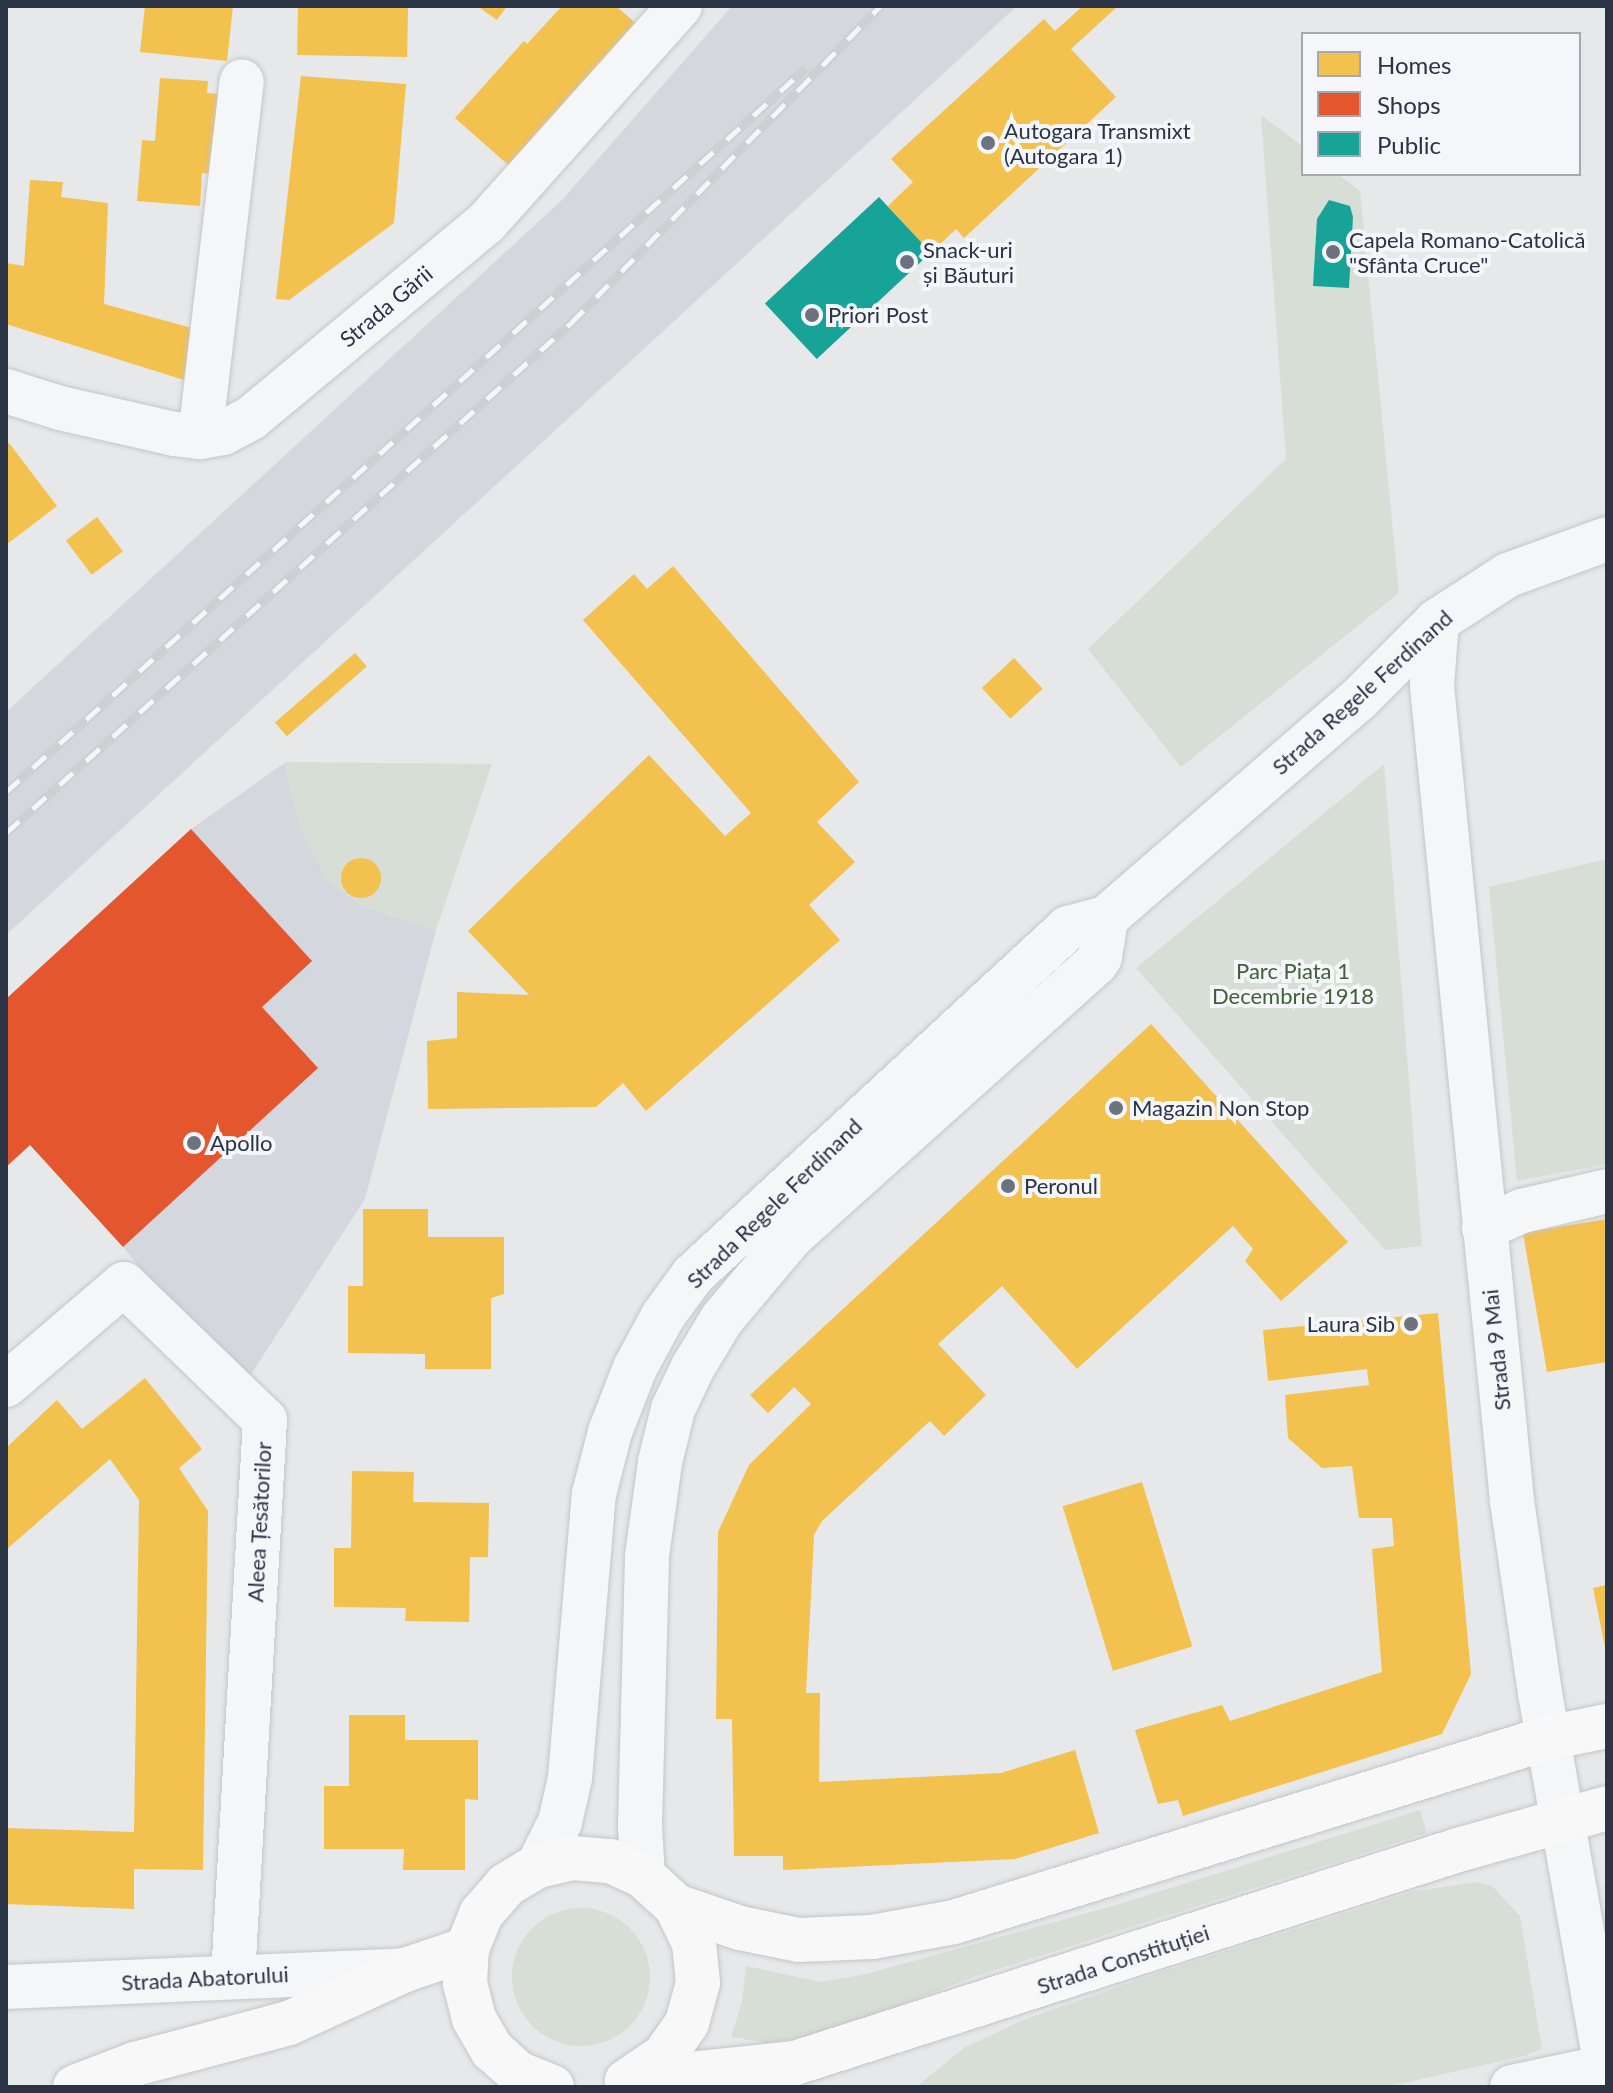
<!DOCTYPE html>
<html>
<head>
<meta charset="utf-8">
<style>
	body { margin:0 }
	#map { position:relative; width:1613px; height:2093px; overflow:hidden; background:#e6e8ea; font-family:Lato,sans-serif }
	div>[style] { position:absolute }
	.built>* { inset:0; background:#d4d7dd }
	.green>* { inset:0; background:#d6ded6 }
	.round { border-radius:50% }
	.homes>* { inset:0; background:#f2c14e; transform-origin:0 0 }
	.shops>* { inset:0; background:#e4572e }
	.public>* { inset:0; background:#17a398; transform-origin:0 0 }
	.roads { filter:drop-shadow(0 0 2px #c4c6c8) drop-shadow(0 0 2px #c4c6c8) }
	.minor>* { height:44px; margin:-22px; padding:0 22px; transform-origin:22px; border-radius:22px; background:#f5f6f7 }
	.major>* { height:44px; margin:-22px; padding:0 22px; transform-origin:22px; border-radius:22px; background:#f8f8f8 }
	.rail>* { height:9px; margin-top:-4.5px; transform-origin:0; background:repeating-linear-gradient(90deg,#f4f6f9 0 18px,#cecfd2 0 36px); box-sizing:border-box; border-block:2px solid #cecfd2 }
	.dots>* { width:22px; height:22px; translate:-50% -50%; box-sizing:border-box; border:4px solid #f4f6f9; border-radius:50% }
	span { translate:-50% -50%; white-space:nowrap; text-align:center; line-height:1.15; -webkit-text-stroke:8px #f4f6f9; paint-order:stroke }
	.poi-label { font-size:22px; color:#2b3445 }
	.left { translate:0 -50%; text-align:left }
	.right { translate:-100% -50%; text-align:right }
	.street-label { font-size:22px; color:#2b3445 }
	.park-label { font-size:22px; color:#3f6138 }
	.frame { position:absolute; inset:0; border:8px solid #2b3445; pointer-events:none }
	.legend { position:absolute; left:1301px; top:32px; width:280px; height:144px; box-sizing:border-box; background:#f4f6f9; border:2px solid #a4a8b1; margin:0; padding:10px 14px; list-style:none; font-size:24px; color:#2b3445 }
	.legend li { display:flex; align-items:center; gap:16px; height:40px }
	.legend b { width:40px; border:2px solid #a4a8b1 }
</style>
</head>
<body>
<div id="map">
	<div class="built">
		<i style="clip-path:polygon(732px 6px,1017px 6px,6px 935px,6px 712px,562px 200px)"></i>
		<i style="clip-path:polygon(286px 762px,286px 776px,363px 907px,436px 930px,365px 1199px,242px 1388px,123px 1247px,31px 1145px,6px 1167px,6px 999px,191px 829px)"></i>
	</div>
	<div class="green">
		<i style="clip-path:polygon(1261px 115px,1303px 147px,1303px 174px,1338px 174px,1360px 191px,1399px 593px,1181px 767px,1088px 649px,1286px 459px)"></i>
		<i style="clip-path:polygon(286px 762px,492px 764px,436px 930px,363px 907px,328px 882px,300px 830px,286px 776px)"></i>
		<i style="clip-path:polygon(1384px 764px,1422px 1246px,1385px 1250px,1136px 968px)"></i>
		<i style="clip-path:polygon(1607px 859px,1607px 1164px,1517px 1181px,1489px 887px)"></i>
		<i style="clip-path:polygon(1420px 1810px,1427px 1833px,973px 1977px,824px 2035px,768px 2043px,731px 2037px,742px 2002px,746px 1966px,821px 1982px,866px 1974px,1123px 1903px)"></i>
		<i style="clip-path:polygon(1478px 1882px,1492px 1886px,1520px 1916px,1542px 2049px,1524px 2056px,1386px 2087px,916px 2087px,964px 2048px,1023px 2020px,1161px 1972px,1415px 1891px)"></i>
		<i class="round" style="left:512px;top:1908px;width:138px;height:138px"></i>
	</div>
	<div class="homes">
		<i style="clip-path:polygon(145px 6px,233px 6px,227px 61px,140px 52px)"></i>
		<i style="left:298px;top:6px;width:110px;height:49px;rotate:1deg"></i>
		<i style="clip-path:polygon(477px 6px,507px 6px,497px 20px)"></i>
		<i style="clip-path:polygon(562px 6px,616px 6px,640px 27px,514px 170px,455px 118px,524px 41px,527px 44px)"></i>
		<i style="clip-path:polygon(1083px 6px,1118px 6px,1071px 49px,1116px 97px,964px 238px,956px 229px,931px 253px,888px 206px,913px 182px,891px 159px,1044px 19px,1055px 31px)"></i>
		<i style="clip-path:polygon(301px 76px,406px 84px,394px 223px,289px 300px,276px 299px)"></i>
		<i style="clip-path:polygon(160px 78px,208px 81px,207px 93px,227px 95px,221px 175px,202px 173px,200px 206px,137px 201px,142px 140px,155px 141px)"></i>
		<i style="clip-path:polygon(30px 180px,63px 182px,61px 197px,108px 203px,104px 304px,192px 328px,184px 380px,6px 324px,6px 263px,24px 266px)"></i>
		<i style="clip-path:polygon(9px 443px,57px 506px,6px 545px,6px 445px)"></i>
		<i style="left:97px;top:517px;width:43px;height:39px;rotate:53deg"></i>
		<i style="clip-path:polygon(673px 566px,859px 782px,817px 822px,855px 862px,809px 905px,840px 940px,646px 1111px,623px 1083px,596px 1107px,428px 1109px,427px 1041px,457px 1038px,457px 992px,529px 995px,468px 931px,649px 755px,725px 836px,751px 813px,583px 620px,634px 574px,647px 589px)"></i>
		<i style="left:355px;top:653px;width:18px;height:106px;rotate:49deg"></i>
		<i style="left:1014px;top:658px;width:42px;height:44px;rotate:47deg"></i>
		<i class="round" style="left:341px;top:858px;width:40px;height:40px"></i>
		<i style="clip-path:polygon(1151px 1024px,1348px 1242px,1281px 1301px,1245px 1261px,1253px 1249px,1233px 1226px,1077px 1369px,1002px 1286px,938px 1344px,986px 1395px,944px 1436px,930px 1421px,822px 1521px,814px 1535px,806px 1693px,820px 1693px,819px 1782px,1001px 1773px,1075px 1750px,1099px 1833px,1015px 1859px,783px 1870px,783px 1856px,734px 1856px,732px 1719px,716px 1719px,718px 1532px,749px 1465px,811px 1404px,794px 1387px,768px 1413px,750px 1395px)"></i>
		<i style="clip-path:polygon(363px 1209px,428px 1209px,428px 1237px,504px 1237px,504px 1294px,491px 1298px,491px 1369px,425px 1369px,425px 1354px,348px 1353px,348px 1286px,363px 1286px)"></i>
		<i style="clip-path:polygon(1607px 1219px,1607px 1362px,1547px 1372px,1523px 1233px)"></i>
		<i style="clip-path:polygon(1438px 1313px,1471px 1674px,1442px 1734px,1183px 1816px,1178px 1800px,1158px 1804px,1135px 1730px,1222px 1705px,1230px 1721px,1382px 1672px,1372px 1549px,1394px 1546px,1392px 1518px,1359px 1518px,1352px 1466px,1322px 1468px,1288px 1438px,1285px 1395px,1369px 1385px,1367px 1369px,1268px 1381px,1263px 1330px)"></i>
		<i style="clip-path:polygon(145px 1378px,202px 1449px,179px 1468px,208px 1511px,203px 1870px,134px 1869px,134px 1909px,6px 1904px,6px 1828px,134px 1832px,139px 1500px,110px 1459px,6px 1550px,6px 1448px,57px 1400px,82px 1429px)"></i>
		<i style="clip-path:polygon(352px 1471px,414px 1472px,413px 1502px,489px 1503px,488px 1557px,470px 1557px,469px 1622px,405px 1621px,406px 1608px,334px 1607px,334px 1548px,351px 1548px)"></i>
		<i style="left:1142px;top:1482px;width:172px;height:83px;rotate:73deg"></i>
		<i style="clip-path:polygon(1607px 1585px,1607px 1651px,1606px 1652px,1593px 1588px)"></i>
		<i style="clip-path:polygon(349px 1715px,405px 1715px,405px 1740px,478px 1740px,478px 1800px,465px 1799px,465px 1870px,403px 1870px,404px 1849px,324px 1849px,324px 1786px,349px 1786px)"></i>
	</div>
	<div class="shops">
		<i style="clip-path:polygon(191px 829px,312px 961px,262px 1007px,318px 1068px,123px 1247px,30px 1145px,6px 1167px,6px 999px)"></i>
	</div>
	<div class="public">
		<i style="left:879px;top:197px;width:76px;height:156px;rotate:47deg"></i>
		<i style="clip-path:polygon(1329px 200px,1350px 206px,1353px 217px,1349px 288px,1313px 286px,1317px 219px)"></i>
	</div>
	<div class="roads">
		<div class="minor">
			<i style="left:6px;top:391px;width:57px;rotate:17.5deg"></i>
			<i style="left:60px;top:408px;width:117px;rotate:12.8deg"></i>
			<i style="left:174px;top:434px;width:26px;rotate:7deg"></i>
			<i style="left:200px;top:437px;width:23px;rotate:-10deg"></i>
			<i style="left:223px;top:433px;width:32px;rotate:-28deg"></i>
			<i style="left:251px;top:418px;width:305px;rotate:-39.7deg"></i>
			<i style="left:486px;top:223px;width:291px;rotate:-48.2deg"></i>
			<i style="left:200px;top:437px;width:358px;rotate:-83.3deg"></i>
			<i style="left:1437px;top:621px;width:65px;rotate:94.4deg"></i>
			<i style="left:1432px;top:686px;width:819px;rotate:84.39deg"></i>
			<i style="left:1512px;top:1501px;width:194px;rotate:81.7deg"></i>
			<i style="left:1540px;top:1693px;width:387px;rotate:80deg"></i>
			<i style="left:1484px;top:1228px;width:42px;rotate:-24.1deg"></i>
			<i style="left:1522px;top:1211px;width:87px;rotate:-13.2deg"></i>
			<i style="left:6px;top:1385px;width:155px;rotate:-40.6deg"></i>
			<i style="left:124px;top:1284px;width:196px;rotate:44deg"></i>
			<i style="left:265px;top:1420px;width:557px;rotate:93.29deg"></i>
			<i style="left:538px;top:1866px;width:49px;rotate:-63.4deg"></i>
			<i style="left:560px;top:1822px;width:45px;rotate:-77.2deg"></i>
			<i style="left:570px;top:1778px;width:285px;rotate:-85.2deg"></i>
			<i style="left:594px;top:1494px;width:64px;rotate:-75.5deg"></i>
			<i style="left:610px;top:1432px;width:69px;rotate:-68.7deg"></i>
			<i style="left:635px;top:1368px;width:59px;rotate:-61.7deg"></i>
			<i style="left:663px;top:1316px;width:51px;rotate:-53.8deg"></i>
			<i style="left:693px;top:1275px;width:511px;rotate:-42.78deg"></i>
			<i style="left:1068px;top:928px;width:39px;rotate:-15deg"></i>
			<i style="left:1106px;top:918px;width:335px;rotate:-40.9deg"></i>
			<i style="left:1359px;top:699px;width:110px;rotate:-45deg"></i>
			<i style="left:1437px;top:621px;width:85px;rotate:-32.9deg"></i>
			<i style="left:1508px;top:575px;width:105px;rotate:-20deg"></i>
			<i style="left:643px;top:1876px;width:50px;rotate:-93.4deg"></i>
			<i style="left:640px;top:1826px;width:270px;rotate:-88.5deg"></i>
			<i style="left:647px;top:1556px;width:95px;rotate:-82.1deg"></i>
			<i style="left:660px;top:1462px;width:55px;rotate:-76.2deg"></i>
			<i style="left:673px;top:1409px;width:47px;rotate:-64.5deg"></i>
			<i style="left:693px;top:1367px;width:56px;rotate:-58.9deg"></i>
			<i style="left:722px;top:1319px;width:107px;rotate:-49.9deg"></i>
			<i style="left:791px;top:1237px;width:410px;rotate:-41.9deg"></i>
			<i style="left:1096px;top:963px;width:7px;rotate:-56deg"></i>
			<i style="left:1100px;top:957px;width:39px;rotate:-81deg"></i>
			<i style="left:6px;top:1987px;width:399px;rotate:-2.4deg"></i>
			<i style="left:1512px;top:2087px;width:96px;rotate:-12deg"></i>
		</div>
		<div class="major">
			<i style="left:676px;top:1906px;width:68px;rotate:19deg"></i>
			<i style="left:740px;top:1928px;width:60px;rotate:11.5deg"></i>
			<i style="left:799px;top:1940px;width:73px;rotate:-2.4deg"></i>
			<i style="left:872px;top:1937px;width:83px;rotate:-10.4deg"></i>
			<i style="left:954px;top:1922px;width:622px;rotate:-17.21deg"></i>
			<i style="left:1548px;top:1738px;width:60px;rotate:-11.5deg"></i>
			<i style="left:632px;top:2080px;width:164px;rotate:-6deg"></i>
			<i style="left:795px;top:2063px;width:696px;rotate:-17.81deg"></i>
			<i style="left:1458px;top:1850px;width:155px;rotate:-15.7deg"></i>
			<i style="left:75px;top:2087px;width:64px;rotate:-21deg"></i>
			<i style="left:135px;top:2064px;width:159px;rotate:-14.9deg"></i>
			<i style="left:289px;top:2023px;width:128px;rotate:-24.6deg"></i>
			<i style="left:405px;top:1970px;width:65px;rotate:-18.7deg"></i>
			<i style="left:552px;top:2087px;width:35px;rotate:-158deg"></i>
			<i style="left:519px;top:2074px;width:36px;rotate:-138deg"></i>
			<i style="left:492px;top:2050px;width:36px;rotate:-120deg"></i>
			<i style="left:474px;top:2019px;width:36px;rotate:-104deg"></i>
			<i style="left:465px;top:1984px;width:35px;rotate:-87deg"></i>
			<i style="left:467px;top:1949px;width:38px;rotate:-68deg"></i>
			<i style="left:481px;top:1914px;width:38px;rotate:-49deg"></i>
			<i style="left:506px;top:1885px;width:37px;rotate:-31deg"></i>
			<i style="left:538px;top:1866px;width:36px;rotate:-13deg"></i>
			<i style="left:573px;top:1858px;width:37px;rotate:5deg"></i>
			<i style="left:610px;top:1861px;width:36px;rotate:24deg"></i>
			<i style="left:643px;top:1876px;width:45px;rotate:42.3deg"></i>
			<i style="left:676px;top:1906px;width:41px;rotate:64.1deg"></i>
			<i style="left:694px;top:1943px;width:40px;rotate:84.3deg"></i>
			<i style="left:698px;top:1983px;width:41px;rotate:105.4deg"></i>
			<i style="left:687px;top:2023px;width:40px;rotate:124.9deg"></i>
			<i style="left:664px;top:2056px;width:45px;rotate:146deg"></i>
		</div>
	</div>
	<div class="rail">
		<i style="left:6px;top:792px;width:1079px;rotate:-42.15deg"></i>
		<i style="left:6px;top:833px;width:761px;rotate:-42.07deg"></i>
		<i style="left:571px;top:323px;width:443px;rotate:-45.7deg"></i>
	</div>
	<div class="dots">
		<i style="left:988px;top:143px;background:#6c737f"></i>
		<i style="left:1333px;top:252px;background:#6c737f"></i>
		<i style="left:907px;top:262px;background:#6c737f"></i>
		<i style="left:812px;top:315px;background:#6c737f"></i>
		<i style="left:1116px;top:1108px;background:#6c737f"></i>
		<i style="left:194px;top:1143px;background:#6c737f"></i>
		<i style="left:1008px;top:1186px;background:#6c737f"></i>
		<i style="left:1411px;top:1324px;background:#6c737f"></i>
	</div>
	<div class="poi-label">
		<span class="left" style="left:1004px;top:143px">Autogara Transmixt<br>(Autogara 1)</span>
		<span class="left" style="left:1349px;top:252px">Capela Romano-Catolică<br>"Sfânta Cruce"</span>
		<span class="left" style="left:923px;top:262px">Snack-uri<br>și Băuturi</span>
		<span class="left" style="left:828px;top:315px">Priori Post</span>
		<span class="left" style="left:1132px;top:1108px">Magazin Non Stop</span>
		<span class="left" style="left:210px;top:1143px">Apollo</span>
		<span class="left" style="left:1024px;top:1186px">Peronul</span>
		<span class="right" style="left:1395px;top:1324px">Laura Sib</span>
	</div>
	<div class="street-label">
		<span style="left:386px;top:306px;rotate:-40deg">Strada Gării</span>
		<span style="left:1362px;top:692px;rotate:-42deg">Strada Regele Ferdinand</span>
		<span style="left:774px;top:1203px;rotate:-44deg">Strada Regele Ferdinand</span>
		<span style="left:1496px;top:1350px;rotate:-96deg">Strada 9 Mai</span>
		<span style="left:259px;top:1522px;rotate:-87deg">Aleea Țesătorilor</span>
		<span style="left:1123px;top:1959px;rotate:-18deg">Strada Constituției</span>
		<span style="left:205px;top:1978px;rotate:-3deg">Strada Abatorului</span>
	</div>
	<div class="park-label">
		<span style="left:1293px;top:983px">Parc Piața 1<br>Decembrie 1918</span>
	</div>
	<div class="frame"></div>
	<ul class="legend">
	<li><b style="height:22px;background:#f2c14e"></b>Homes</li>
	<li><b style="height:22px;background:#e4572e"></b>Shops</li>
	<li><b style="height:22px;background:#17a398"></b>Public</li>
	</ul>
</div>
</body>
</html>
